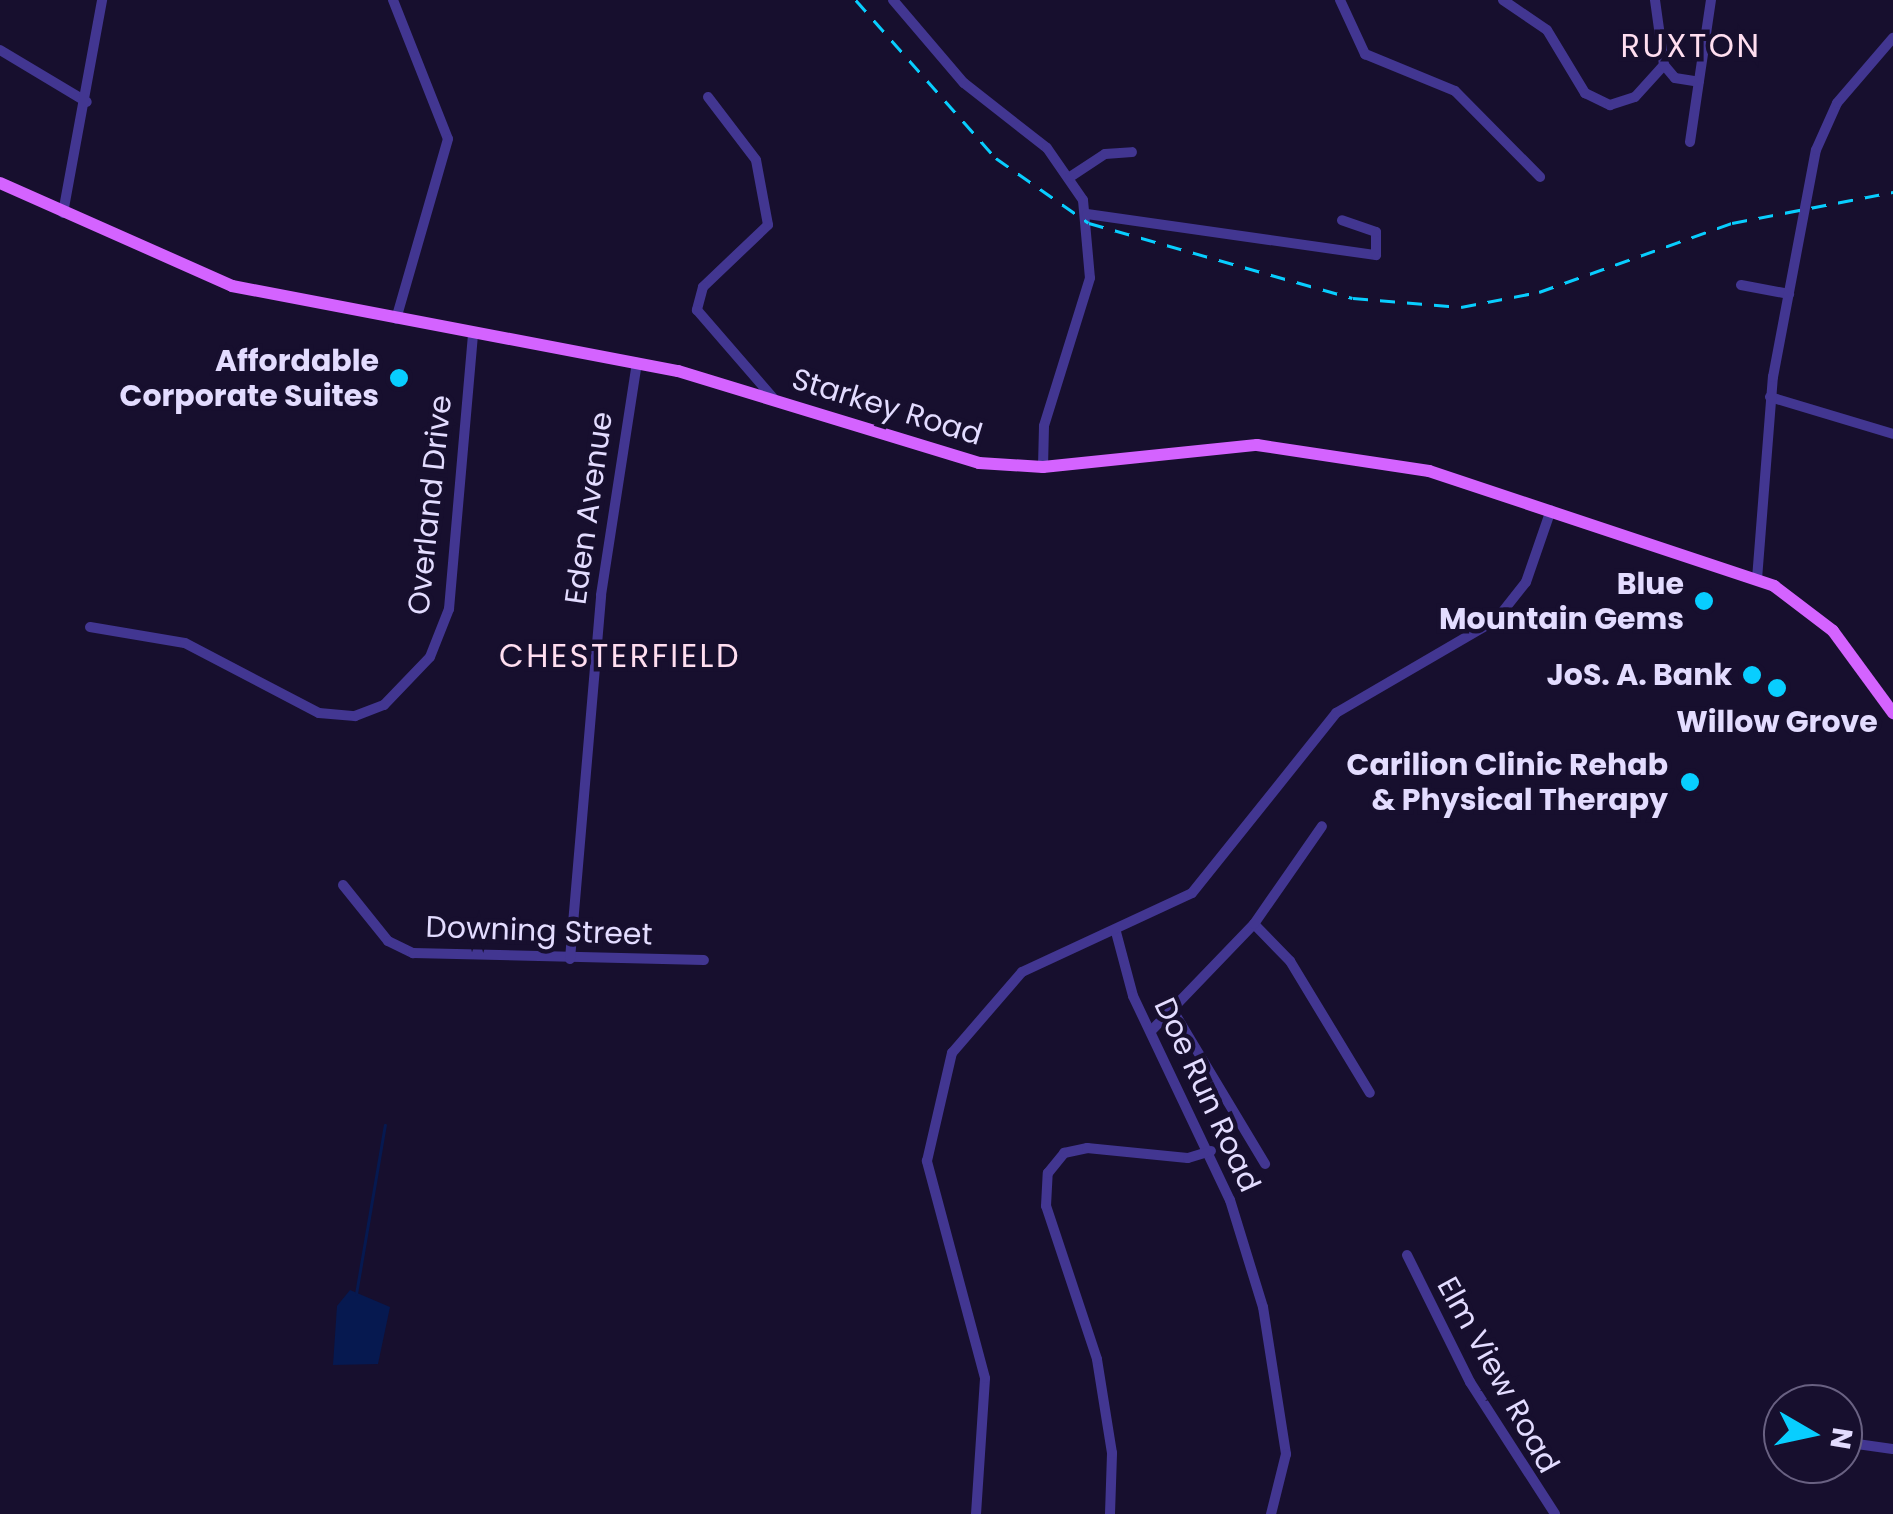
<!DOCTYPE html>
<html>
<head>
<meta charset="utf-8">
<style>
	body { margin:0 }
	#map { position:relative; width:1893px; height:1514px; overflow:hidden; background:#170f2e; font-family:Poppins,sans-serif }
	div>[style] { position:absolute }
	.water>* { inset:0; background:#061950 }
	.stream>* { height:2.5px; margin:-1.25px; padding:0 1.25px; transform-origin:1.25px; border-radius:1.25px; background:#061950 }
	.minor>* { height:10px; margin:-5px; padding:0 5px; transform-origin:5px; border-radius:5px; background:#423691 }
	.major>* { height:12px; margin:-6px; padding:0 6px; transform-origin:6px; border-radius:6px; background:#d463ff }
	.rail>* { height:2.5px; margin-top:-1.25px; transform-origin:0; background:repeating-linear-gradient(90deg,#08ceff 0 15px,transparent 0 27px) }
	.dots>* { width:28px; height:28px; translate:-50% -50%; box-sizing:border-box; border:5px solid #170f2e; border-radius:50% }
	span { translate:-50% -50%; white-space:nowrap; text-align:center; line-height:1.15; -webkit-text-stroke:9px #170f2e; paint-order:stroke }
	.poi-label { font-size:30px; color:#e3dcff; font-weight:700 }
	.right { translate:-100% -50%; text-align:right }
	.street-label { font-size:30px; color:#e3dcff }
	.neighbourhood-label { font-size:32px; color:#ffdef0; letter-spacing:2.5px }
	.north { position:absolute; left:1763px; top:1384px; width:100px; height:100px; box-sizing:border-box; background:#170f2e; border:2px solid #696182; border-radius:50%; rotate:99deg; font-size:28px; font-weight:700; line-height:40px; text-align:center; color:#e3dcff }
	.north::after { content:''; display:block; margin:auto; width:35px; height:45px; background:#08ceff; clip-path:polygon(50% 0,100% 100%,50% 72%,0 100%) }
</style>
</head>
<body>
<div id="map">
	<div class="water">
		<i style="clip-path:polygon(350px 1290px,390px 1307px,378px 1364px,333px 1365px,337px 1306px)"></i>
	</div>
	<div class="stream">
		<i style="left:356px;top:1294px;width:171px;rotate:-80.3deg"></i>
	</div>
	<div class="minor">
		<i style="left:393px;top:0;width:149px;rotate:68.4deg"></i>
		<i style="left:448px;top:139px;width:187px;rotate:106.1deg"></i>
		<i style="left:893px;top:0;width:109px;rotate:49.5deg"></i>
		<i style="left:964px;top:83px;width:105px;rotate:38.1deg"></i>
		<i style="left:1047px;top:148px;width:63px;rotate:55.3deg"></i>
		<i style="left:1083px;top:200px;width:78px;rotate:84.9deg"></i>
		<i style="left:1090px;top:278px;width:155px;rotate:107.3deg"></i>
		<i style="left:1044px;top:426px;width:41px;rotate:91.4deg"></i>
		<i style="left:1340px;top:0;width:60px;rotate:65.2deg"></i>
		<i style="left:1365px;top:54px;width:97px;rotate:22.3deg"></i>
		<i style="left:1455px;top:91px;width:121px;rotate:45.3deg"></i>
		<i style="left:1503px;top:0;width:53px;rotate:34.3deg"></i>
		<i style="left:1547px;top:30px;width:74px;rotate:58.9deg"></i>
		<i style="left:1585px;top:93px;width:28px;rotate:26deg"></i>
		<i style="left:1610px;top:105px;width:26px;rotate:-18deg"></i>
		<i style="left:1635px;top:97px;width:43px;rotate:-47.8deg"></i>
		<i style="left:1664px;top:65px;width:66px;rotate:-97.9deg"></i>
		<i style="left:0;top:50px;width:101px;rotate:30.9deg"></i>
		<i style="left:1664px;top:65px;width:17px;rotate:50deg"></i>
		<i style="left:1675px;top:78px;width:24px;rotate:9deg"></i>
		<i style="left:708px;top:97px;width:79px;rotate:52.7deg"></i>
		<i style="left:756px;top:160px;width:66px;rotate:79.5deg"></i>
		<i style="left:768px;top:225px;width:90px;rotate:136.4deg"></i>
		<i style="left:703px;top:287px;width:24px;rotate:105deg"></i>
		<i style="left:697px;top:310px;width:118px;rotate:49.1deg"></i>
		<i style="left:1690px;top:142px;width:144px;rotate:-81.6deg"></i>
		<i style="left:1070px;top:177px;width:42px;rotate:-33.3deg"></i>
		<i style="left:1105px;top:154px;width:27px;rotate:-4deg"></i>
		<i style="left:63px;top:213px;width:217px;rotate:-79.6deg"></i>
		<i style="left:1087px;top:214px;width:292px;rotate:8.1deg"></i>
		<i style="left:1376px;top:255px;width:23px;rotate:-90deg"></i>
		<i style="left:1376px;top:232px;width:36px;rotate:-161deg"></i>
		<i style="left:1741px;top:285px;width:49px;rotate:10.6deg"></i>
		<i style="left:1770px;top:397px;width:128px;rotate:16.7deg"></i>
		<i style="left:1757px;top:579px;width:203px;rotate:-85.5deg"></i>
		<i style="left:1773px;top:377px;width:231px;rotate:-79.3deg"></i>
		<i style="left:1816px;top:150px;width:51px;rotate:-65.9deg"></i>
		<i style="left:1837px;top:103px;width:86px;rotate:-49.3deg"></i>
		<i style="left:90px;top:627px;width:96px;rotate:9.6deg"></i>
		<i style="left:185px;top:643px;width:151px;rotate:27.6deg"></i>
		<i style="left:319px;top:713px;width:36px;rotate:5deg"></i>
		<i style="left:355px;top:716px;width:31px;rotate:-21deg"></i>
		<i style="left:384px;top:705px;width:66px;rotate:-46.2deg"></i>
		<i style="left:430px;top:657px;width:52px;rotate:-68.4deg"></i>
		<i style="left:449px;top:609px;width:277px;rotate:-85deg"></i>
		<i style="left:343px;top:885px;width:72px;rotate:51.2deg"></i>
		<i style="left:388px;top:941px;width:28px;rotate:26deg"></i>
		<i style="left:413px;top:953px;width:291px;rotate:1.4deg"></i>
		<i style="left:1254px;top:924px;width:52px;rotate:45.8deg"></i>
		<i style="left:1290px;top:961px;width:154px;rotate:58.8deg"></i>
		<i style="left:1116px;top:932px;width:66px;rotate:75.1deg"></i>
		<i style="left:1133px;top:996px;width:226px;rotate:64.6deg"></i>
		<i style="left:1230px;top:1200px;width:112px;rotate:72.9deg"></i>
		<i style="left:1263px;top:1307px;width:149px;rotate:81.1deg"></i>
		<i style="left:1286px;top:1454px;width:62px;rotate:104deg"></i>
		<i style="left:570px;top:959px;width:365px;rotate:-85.1deg"></i>
		<i style="left:601px;top:595px;width:235px;rotate:-81.2deg"></i>
		<i style="left:1175px;top:1014px;width:175px;rotate:59deg"></i>
		<i style="left:1151px;top:1031px;width:149px;rotate:-46.1deg"></i>
		<i style="left:1254px;top:924px;width:119px;rotate:-55.2deg"></i>
		<i style="left:1407px;top:1255px;width:142px;rotate:63.6deg"></i>
		<i style="left:1470px;top:1382px;width:157px;rotate:57.2deg"></i>
		<i style="left:1843px;top:1442px;width:50px;rotate:8deg"></i>
		<i style="left:976px;top:1514px;width:136px;rotate:-86.2deg"></i>
		<i style="left:985px;top:1378px;width:225px;rotate:-105deg"></i>
		<i style="left:927px;top:1161px;width:111px;rotate:-77deg"></i>
		<i style="left:952px;top:1053px;width:107px;rotate:-49.2deg"></i>
		<i style="left:1022px;top:972px;width:187px;rotate:-24.9deg"></i>
		<i style="left:1192px;top:893px;width:231px;rotate:-51.3deg"></i>
		<i style="left:1336px;top:713px;width:185px;rotate:-30.2deg"></i>
		<i style="left:1496px;top:620px;width:48px;rotate:-51.7deg"></i>
		<i style="left:1526px;top:582px;width:76px;rotate:-70.9deg"></i>
		<i style="left:1110px;top:1514px;width:61px;rotate:-88.1deg"></i>
		<i style="left:1112px;top:1453px;width:95px;rotate:-99.1deg"></i>
		<i style="left:1097px;top:1359px;width:161px;rotate:-108.4deg"></i>
		<i style="left:1046px;top:1206px;width:33px;rotate:-87deg"></i>
		<i style="left:1048px;top:1173px;width:26px;rotate:-51deg"></i>
		<i style="left:1064px;top:1153px;width:24px;rotate:-12deg"></i>
		<i style="left:1087px;top:1148px;width:101px;rotate:5.7deg"></i>
		<i style="left:1188px;top:1158px;width:24px;rotate:-17deg"></i>
	</div>
	<div class="major">
		<i style="left:0;top:183px;width:254px;rotate:23.9deg"></i>
		<i style="left:232px;top:286px;width:454px;rotate:10.8deg"></i>
		<i style="left:678px;top:371px;width:315px;rotate:17deg"></i>
		<i style="left:979px;top:463px;width:64px;rotate:3.6deg"></i>
		<i style="left:1043px;top:467px;width:215px;rotate:-5.9deg"></i>
		<i style="left:1257px;top:445px;width:174px;rotate:8.6deg"></i>
		<i style="left:1429px;top:471px;width:364px;rotate:18.4deg"></i>
		<i style="left:1774px;top:586px;width:74px;rotate:37.3deg"></i>
		<i style="left:1833px;top:631px;width:102px;rotate:53.8deg"></i>
	</div>
	<div class="rail">
		<i style="left:856px;top:0;width:211px;rotate:48.5deg"></i>
		<i style="left:996px;top:158px;width:113px;rotate:35deg"></i>
		<i style="left:1089px;top:223px;width:274px;rotate:15.9deg"></i>
		<i style="left:1353px;top:298px;width:108px;rotate:4.8deg"></i>
		<i style="left:1461px;top:307px;width:79px;rotate:-10.9deg"></i>
		<i style="left:1539px;top:292px;width:205px;rotate:-19.7deg"></i>
		<i style="left:1732px;top:223px;width:164px;rotate:-10.9deg"></i>
	</div>
	<div class="dots">
		<i style="left:399px;top:378px;background:#08ceff"></i>
		<i style="left:1704px;top:601px;background:#08ceff"></i>
		<i style="left:1752px;top:675px;background:#08ceff"></i>
		<i style="left:1777px;top:688px;background:#08ceff"></i>
		<i style="left:1690px;top:782px;background:#08ceff"></i>
	</div>
	<div class="poi-label">
		<span class="right" style="left:379px;top:378px">Affordable<br>Corporate Suites</span>
		<span class="right" style="left:1684px;top:601px">Blue<br>Mountain Gems</span>
		<span class="right" style="left:1732px;top:675px">JoS. A. Bank</span>
		<span style="left:1777px;top:722px">Willow Grove</span>
		<span class="right" style="left:1668px;top:782px">Carilion Clinic Rehab<br>&amp; Physical Therapy</span>
	</div>
	<div class="street-label">
		<span style="left:887px;top:407px;rotate:17deg">Starkey Road</span>
		<span style="left:430px;top:505px;rotate:-84deg">Overland Drive</span>
		<span style="left:589px;top:508px;rotate:-82deg">Eden Avenue</span>
		<span style="left:539px;top:931px;rotate:2deg">Downing Street</span>
		<span style="left:1207px;top:1095px;rotate:65deg">Doe Run Road</span>
		<span style="left:1498px;top:1375px;rotate:61deg">Elm View Road</span>
	</div>
	<div class="neighbourhood-label">
		<span style="left:1691px;top:46px">RUXTON</span>
		<span style="left:620px;top:656px">CHESTERFIELD</span>
	</div>
	<div class="north">N</div>
</div>
</body>
</html>
